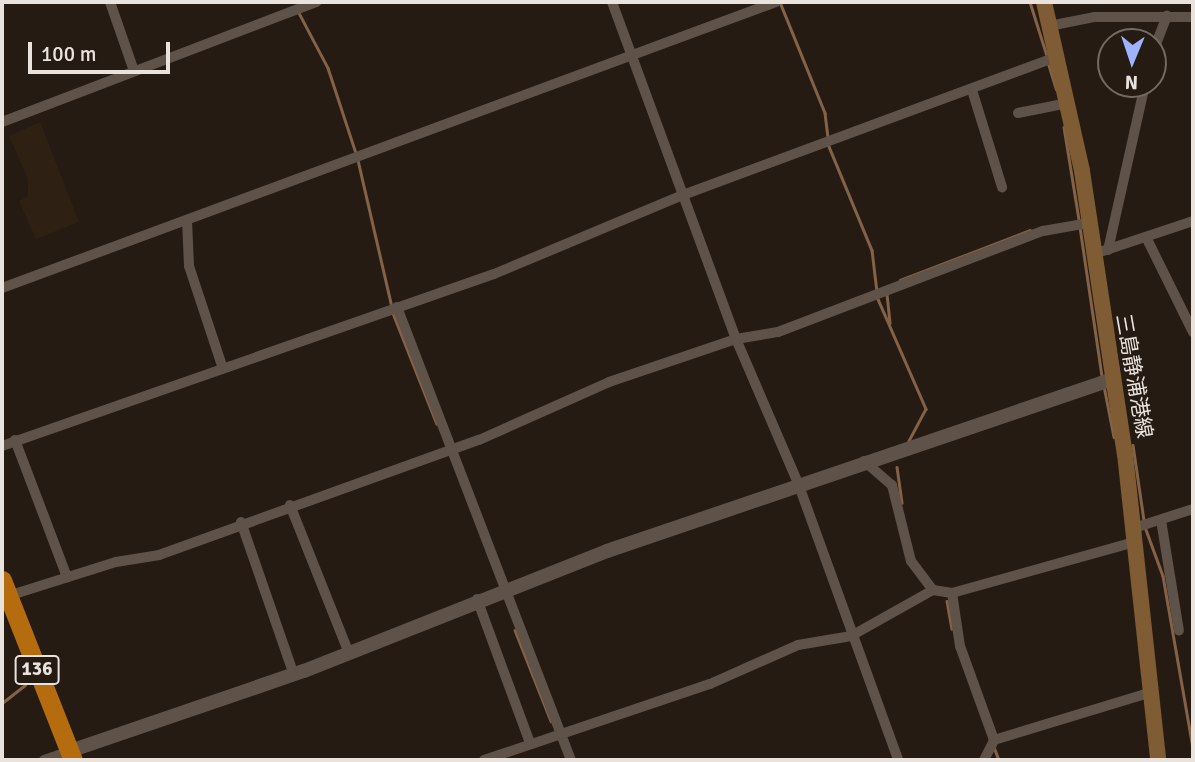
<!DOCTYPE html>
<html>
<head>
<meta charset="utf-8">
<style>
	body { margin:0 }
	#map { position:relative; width:1195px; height:762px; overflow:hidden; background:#251b13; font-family:Signika,"Noto Sans JP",sans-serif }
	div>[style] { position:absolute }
	.built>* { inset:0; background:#2f2014 }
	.stream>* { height:2.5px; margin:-1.25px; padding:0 1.25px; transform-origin:1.25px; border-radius:1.25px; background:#836247 }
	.minor>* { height:10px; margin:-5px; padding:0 5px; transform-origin:5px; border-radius:5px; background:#5e5249 }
	.tertiary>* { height:14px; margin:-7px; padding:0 7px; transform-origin:7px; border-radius:7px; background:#5e5249 }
	.secondary>* { height:16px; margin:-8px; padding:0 8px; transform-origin:8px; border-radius:8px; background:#7f5c33 }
	.trunk>* { height:19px; margin:-9.5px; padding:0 9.5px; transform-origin:9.5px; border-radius:9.5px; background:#b56c0e }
	span { translate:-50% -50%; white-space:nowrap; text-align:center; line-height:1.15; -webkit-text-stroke:7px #251b13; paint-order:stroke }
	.shield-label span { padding:2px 5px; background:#251b13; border:2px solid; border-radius:5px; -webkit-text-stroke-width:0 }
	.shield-label { font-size:19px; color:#eae3dd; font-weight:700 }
	.street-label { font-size:21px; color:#eae3dd }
	.frame { position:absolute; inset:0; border:4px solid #eae3dd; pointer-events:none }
	.north { position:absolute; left:1097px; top:28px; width:70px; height:70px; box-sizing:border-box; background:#251b13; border:2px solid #746b64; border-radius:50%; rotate:182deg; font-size:19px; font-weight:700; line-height:28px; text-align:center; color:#eae3dd }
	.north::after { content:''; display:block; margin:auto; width:24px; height:32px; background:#9db4fd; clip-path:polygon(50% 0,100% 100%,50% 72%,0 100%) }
	.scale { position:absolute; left:28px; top:42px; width:142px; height:32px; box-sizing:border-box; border:4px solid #eae3dd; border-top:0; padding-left:9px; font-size:21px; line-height:24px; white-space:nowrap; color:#eae3dd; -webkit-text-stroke:5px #251b13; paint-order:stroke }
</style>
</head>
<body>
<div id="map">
	<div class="built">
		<i style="clip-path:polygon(40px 122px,79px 222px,36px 239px,19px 201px,28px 196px,28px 179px,9px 136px)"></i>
	</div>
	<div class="stream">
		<i style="left:780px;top:2px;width:120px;rotate:67.9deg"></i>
		<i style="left:825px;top:113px;width:24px;rotate:83deg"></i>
		<i style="left:1030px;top:2px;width:57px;rotate:72.5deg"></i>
		<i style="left:298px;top:11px;width:64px;rotate:62.2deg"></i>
		<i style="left:328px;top:68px;width:89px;rotate:71.8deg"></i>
		<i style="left:1048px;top:62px;width:28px;rotate:73deg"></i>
		<i style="left:1064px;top:127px;width:94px;rotate:80.8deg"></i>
		<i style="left:828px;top:144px;width:115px;rotate:67.5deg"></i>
		<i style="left:872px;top:250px;width:42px;rotate:83.2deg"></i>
		<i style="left:358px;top:160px;width:151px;rotate:77deg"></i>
		<i style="left:1080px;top:227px;width:151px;rotate:81.6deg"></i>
		<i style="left:900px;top:280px;width:139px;rotate:-21deg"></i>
		<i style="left:887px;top:294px;width:29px;rotate:84deg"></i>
		<i style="left:878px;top:299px;width:120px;rotate:66.4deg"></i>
		<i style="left:926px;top:409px;width:36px;rotate:118deg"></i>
		<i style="left:393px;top:313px;width:119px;rotate:68.4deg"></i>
		<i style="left:1104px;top:386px;width:52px;rotate:78.9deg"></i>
		<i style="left:1133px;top:445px;width:76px;rotate:81.7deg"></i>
		<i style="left:897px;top:467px;width:36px;rotate:82deg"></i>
		<i style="left:1145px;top:527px;width:52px;rotate:69.8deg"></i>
		<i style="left:1163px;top:576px;width:175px;rotate:80.1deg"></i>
		<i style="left:947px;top:601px;width:28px;rotate:80deg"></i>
		<i style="left:515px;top:630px;width:98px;rotate:68.4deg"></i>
		<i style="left:2px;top:703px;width:29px;rotate:-38deg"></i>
		<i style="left:994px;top:747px;width:14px;rotate:69deg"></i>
	</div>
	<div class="minor">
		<i style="left:110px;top:2px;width:73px;rotate:70.8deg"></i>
		<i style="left:612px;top:2px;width:359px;rotate:69.8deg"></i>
		<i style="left:736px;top:339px;width:157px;rotate:66.7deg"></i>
		<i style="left:798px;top:483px;width:294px;rotate:70.1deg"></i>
		<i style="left:1049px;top:26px;width:47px;rotate:-11.1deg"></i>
		<i style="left:1095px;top:17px;width:98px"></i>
		<i style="left:1153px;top:52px;width:39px;rotate:-69deg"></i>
		<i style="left:972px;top:90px;width:102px;rotate:72.8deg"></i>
		<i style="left:1018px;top:113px;width:51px;rotate:-11.3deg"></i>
		<i style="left:2px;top:122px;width:337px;rotate:-20.9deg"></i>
		<i style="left:187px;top:220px;width:46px;rotate:87.5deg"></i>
		<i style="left:189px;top:266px;width:108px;rotate:71.7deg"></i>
		<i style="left:1147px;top:239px;width:104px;rotate:63.7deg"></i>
		<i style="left:1108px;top:250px;width:170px;rotate:-77.4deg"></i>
		<i style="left:1103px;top:251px;width:95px;rotate:-18.4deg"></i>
		<i style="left:2px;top:288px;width:825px;rotate:-20.28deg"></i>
		<i style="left:397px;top:307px;width:485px;rotate:69deg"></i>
		<i style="left:15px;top:440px;width:147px;rotate:69.2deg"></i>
		<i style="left:2px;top:446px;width:521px;rotate:-19.27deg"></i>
		<i style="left:494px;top:274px;width:205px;rotate:-22.7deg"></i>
		<i style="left:683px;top:195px;width:399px;rotate:-20.3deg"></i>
		<i style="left:864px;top:461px;width:37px;rotate:41deg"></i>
		<i style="left:892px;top:485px;width:78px;rotate:76deg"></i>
		<i style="left:911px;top:561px;width:36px;rotate:53deg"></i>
		<i style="left:933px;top:590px;width:19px;rotate:9deg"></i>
		<i style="left:952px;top:593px;width:190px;rotate:-15.6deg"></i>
		<i style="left:290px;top:505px;width:159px;rotate:68.3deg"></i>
		<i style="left:1161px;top:520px;width:112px;rotate:80.8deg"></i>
		<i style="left:241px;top:522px;width:162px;rotate:70.9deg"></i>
		<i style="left:1134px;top:528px;width:62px;rotate:-17.9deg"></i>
		<i style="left:952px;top:593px;width:54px;rotate:81.4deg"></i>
		<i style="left:960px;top:646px;width:100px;rotate:70.1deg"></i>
		<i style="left:8px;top:596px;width:113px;rotate:-17.5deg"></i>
		<i style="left:116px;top:562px;width:44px;rotate:-9.2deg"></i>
		<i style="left:159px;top:555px;width:340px;rotate:-19.8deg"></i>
		<i style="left:479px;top:440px;width:142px;rotate:-24deg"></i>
		<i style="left:609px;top:382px;width:134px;rotate:-18.7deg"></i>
		<i style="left:736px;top:339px;width:43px;rotate:-9.5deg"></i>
		<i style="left:778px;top:332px;width:284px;rotate:-20.9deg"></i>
		<i style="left:1043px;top:231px;width:47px;rotate:-9.9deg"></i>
		<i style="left:477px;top:599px;width:153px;rotate:69.8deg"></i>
		<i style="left:44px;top:760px;width:28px;rotate:-19deg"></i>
		<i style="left:484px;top:760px;width:238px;rotate:-18.6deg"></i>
		<i style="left:710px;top:684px;width:96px;rotate:-23.9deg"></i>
		<i style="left:798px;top:645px;width:54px;rotate:-9.6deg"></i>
		<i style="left:851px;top:636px;width:94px;rotate:-29.3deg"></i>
		<i style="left:984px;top:760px;width:22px;rotate:-63deg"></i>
		<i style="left:994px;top:740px;width:165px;rotate:-16.9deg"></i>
	</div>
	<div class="tertiary">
		<i style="left:70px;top:751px;width:247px;rotate:-18.9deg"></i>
		<i style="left:304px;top:671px;width:326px;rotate:-21.6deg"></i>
		<i style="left:607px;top:551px;width:534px;rotate:-18.77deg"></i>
	</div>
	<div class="secondary">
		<i style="left:1044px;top:2px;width:173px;rotate:77.3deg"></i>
		<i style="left:1082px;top:171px;width:286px;rotate:81.4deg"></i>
		<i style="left:1125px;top:454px;width:308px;rotate:83.8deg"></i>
	</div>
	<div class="trunk">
		<i style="left:2px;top:580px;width:193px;rotate:68.5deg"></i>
	</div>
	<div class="shield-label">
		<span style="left:37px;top:670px">136</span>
	</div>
	<div class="street-label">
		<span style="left:1134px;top:376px;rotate:80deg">三島静浦港線</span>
	</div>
	<div class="frame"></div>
	<div class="north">N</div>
	<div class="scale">100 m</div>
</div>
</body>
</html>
